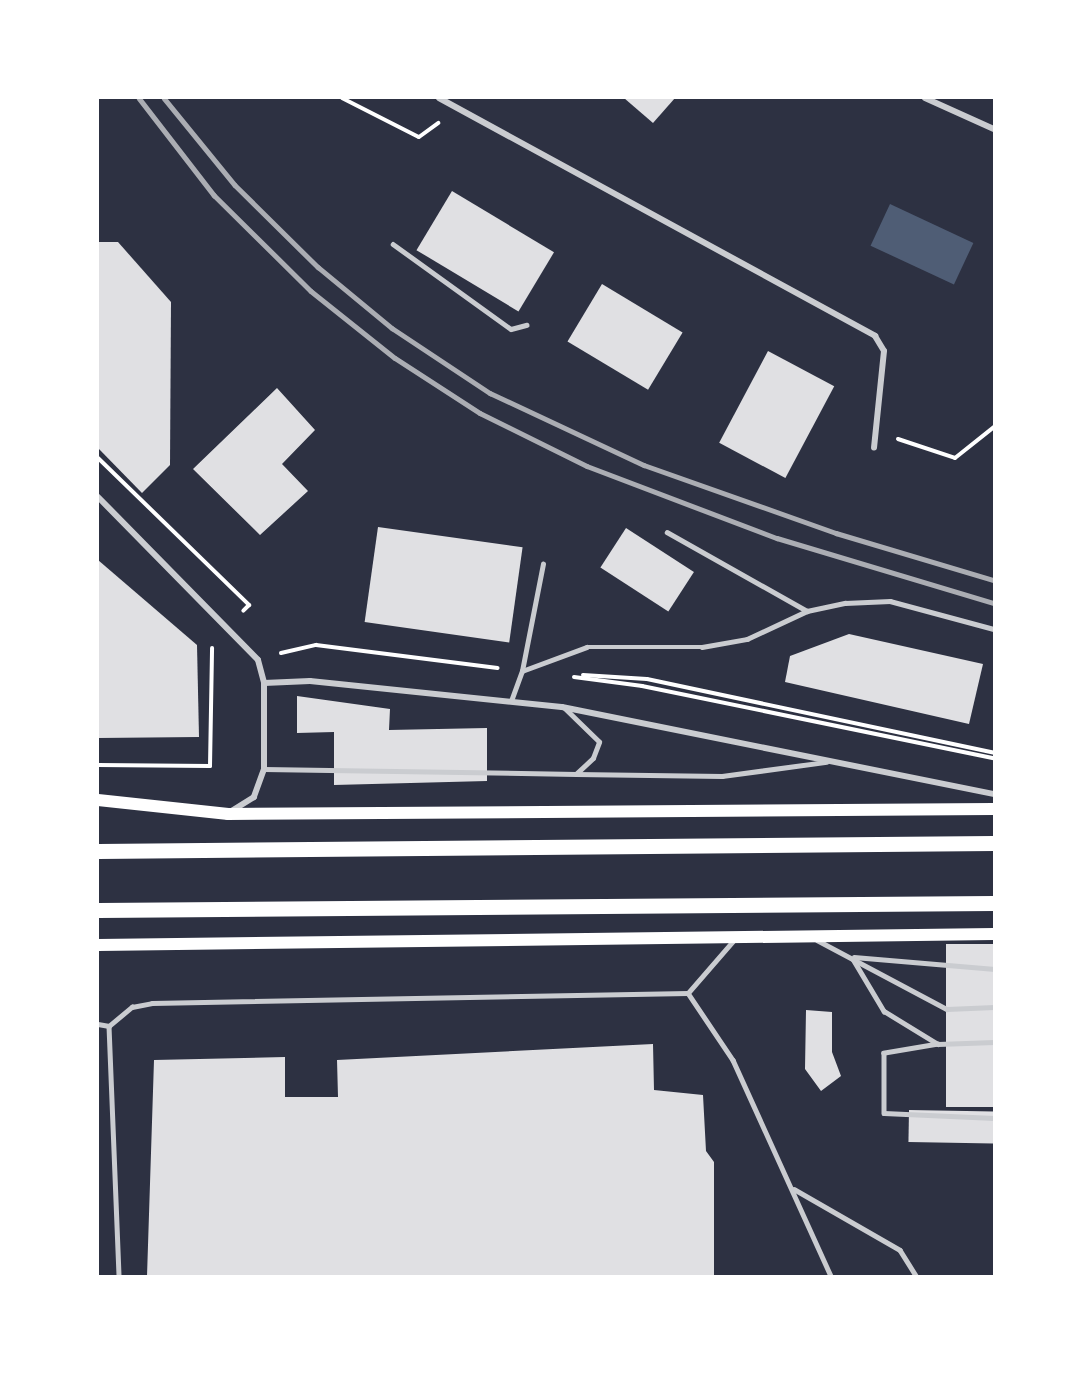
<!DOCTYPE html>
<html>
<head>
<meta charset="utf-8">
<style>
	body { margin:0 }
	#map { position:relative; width:1092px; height:1374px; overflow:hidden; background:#2d3142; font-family:"DejaVu Sans",sans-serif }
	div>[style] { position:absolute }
	.water>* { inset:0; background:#4f5d75; transform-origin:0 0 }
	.building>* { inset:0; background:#e0e0e3; transform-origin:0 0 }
	.path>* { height:4px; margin:-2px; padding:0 2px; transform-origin:2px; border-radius:2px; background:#fff }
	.service>* { height:4.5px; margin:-2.25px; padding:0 2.25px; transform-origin:2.25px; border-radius:2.25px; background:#caccd0 }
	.minor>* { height:6px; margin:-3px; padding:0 3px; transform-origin:3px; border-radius:3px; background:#caccd0 }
	.secondary>* { height:12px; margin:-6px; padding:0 6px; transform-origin:6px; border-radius:6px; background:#fff }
	.primary>* { height:15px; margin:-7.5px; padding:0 7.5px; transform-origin:7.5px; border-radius:7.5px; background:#fff }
	.rail>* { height:4.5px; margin:-2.25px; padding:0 2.25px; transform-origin:2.25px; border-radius:2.25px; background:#abadb3 }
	span { translate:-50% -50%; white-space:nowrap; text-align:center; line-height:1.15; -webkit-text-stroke:4.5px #fff; paint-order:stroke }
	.frame { position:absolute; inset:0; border:99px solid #fff; pointer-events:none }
</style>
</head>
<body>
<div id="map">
	<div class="water">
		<i style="left:890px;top:204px;width:92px;height:46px;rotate:25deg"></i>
	</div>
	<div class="building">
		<i style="clip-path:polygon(624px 98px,675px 98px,653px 123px)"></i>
		<i style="left:452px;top:191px;width:119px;height:69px;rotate:31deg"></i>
		<i style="clip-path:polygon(98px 242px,118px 242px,171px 302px,170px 465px,142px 493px,98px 448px)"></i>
		<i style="left:602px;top:284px;width:94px;height:67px;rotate:31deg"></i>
		<i style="left:768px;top:351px;width:75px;height:104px;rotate:28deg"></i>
		<i style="clip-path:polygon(277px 388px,315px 430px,282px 464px,308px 491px,260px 535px,193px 469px)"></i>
		<i style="left:378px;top:527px;width:146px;height:96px;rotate:8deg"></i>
		<i style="left:626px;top:528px;width:81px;height:47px;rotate:33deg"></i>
		<i style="clip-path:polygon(98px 560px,197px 645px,199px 737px,98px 738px)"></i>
		<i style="clip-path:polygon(849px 634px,983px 664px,969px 724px,785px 682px,790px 656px)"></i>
		<i style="clip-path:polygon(297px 696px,390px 709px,389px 730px,487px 728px,487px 781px,334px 785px,334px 732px,297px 733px)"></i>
		<i style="left:994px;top:944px;width:163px;height:48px;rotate:90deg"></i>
		<i style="clip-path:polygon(806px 1010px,832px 1012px,832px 1052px,841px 1076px,821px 1091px,805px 1069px)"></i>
		<i style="clip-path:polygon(653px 1044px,654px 1090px,703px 1095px,706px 1151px,714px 1162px,714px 1276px,147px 1276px,154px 1060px,285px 1057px,285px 1097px,338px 1097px,337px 1060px)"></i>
		<i style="left:909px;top:1110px;width:85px;height:32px;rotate:1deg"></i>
	</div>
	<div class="path">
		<i style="left:342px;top:98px;width:86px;rotate:26.9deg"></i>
		<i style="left:419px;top:137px;width:24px;rotate:-36deg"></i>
		<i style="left:898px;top:439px;width:60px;rotate:18.4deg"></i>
		<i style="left:955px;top:458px;width:50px;rotate:-38.5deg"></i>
		<i style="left:98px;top:458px;width:211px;rotate:44.2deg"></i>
		<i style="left:249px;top:605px;width:8px;rotate:135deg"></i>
		<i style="left:281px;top:653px;width:36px;rotate:-13deg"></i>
		<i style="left:316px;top:645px;width:183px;rotate:7.2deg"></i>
		<i style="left:583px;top:675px;width:64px;rotate:3.6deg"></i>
		<i style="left:647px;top:679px;width:355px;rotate:12deg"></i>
		<i style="left:574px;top:677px;width:69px;rotate:7.5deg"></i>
		<i style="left:642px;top:686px;width:359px;rotate:11.6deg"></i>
		<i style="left:98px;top:765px;width:112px;rotate:0.5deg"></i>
		<i style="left:210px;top:766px;width:118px;rotate:-89deg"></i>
	</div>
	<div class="service">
		<i style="left:393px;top:244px;width:145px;rotate:35.8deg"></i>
		<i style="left:511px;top:329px;width:16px;rotate:-15deg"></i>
		<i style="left:667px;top:532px;width:161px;rotate:29.4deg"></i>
		<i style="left:522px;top:671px;width:109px;rotate:-78.9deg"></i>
		<i style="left:511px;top:701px;width:32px;rotate:-70deg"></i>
		<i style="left:522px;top:671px;width:69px;rotate:-20.3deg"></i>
		<i style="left:587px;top:647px;width:115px"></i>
		<i style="left:702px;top:647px;width:46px;rotate:-10.1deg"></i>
		<i style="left:747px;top:639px;width:66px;rotate:-25deg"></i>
		<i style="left:807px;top:611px;width:39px;rotate:-12deg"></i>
		<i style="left:845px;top:603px;width:45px;rotate:-2.5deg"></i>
		<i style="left:890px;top:601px;width:108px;rotate:15.1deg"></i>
		<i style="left:264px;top:769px;width:312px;rotate:0.9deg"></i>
		<i style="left:576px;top:774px;width:23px;rotate:-43deg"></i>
		<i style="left:593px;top:758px;width:17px;rotate:-69deg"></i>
		<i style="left:599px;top:742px;width:49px;rotate:-135.8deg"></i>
		<i style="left:576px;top:774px;width:146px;rotate:0.8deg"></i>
		<i style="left:722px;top:776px;width:105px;rotate:-7.7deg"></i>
		<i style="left:817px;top:940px;width:147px;rotate:28deg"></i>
		<i style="left:947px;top:1009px;width:47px;rotate:-2.4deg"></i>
		<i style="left:854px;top:957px;width:141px;rotate:4.9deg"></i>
		<i style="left:853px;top:959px;width:61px;rotate:59.2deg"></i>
		<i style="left:884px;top:1011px;width:63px;rotate:31.4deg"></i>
		<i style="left:938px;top:1044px;width:56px;rotate:-2deg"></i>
		<i style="left:688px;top:993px;width:81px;rotate:56.1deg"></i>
		<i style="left:733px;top:1060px;width:237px;rotate:65.6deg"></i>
		<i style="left:688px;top:993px;width:69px;rotate:-49.1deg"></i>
		<i style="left:98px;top:1024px;width:11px;rotate:10deg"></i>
		<i style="left:109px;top:1026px;width:250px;rotate:87.7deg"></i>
		<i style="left:109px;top:1026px;width:30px;rotate:-40deg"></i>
		<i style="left:132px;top:1007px;width:20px;rotate:-11deg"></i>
		<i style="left:152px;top:1003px;width:536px;rotate:-1.07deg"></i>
		<i style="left:938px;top:1044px;width:55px;rotate:170.5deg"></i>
		<i style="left:884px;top:1053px;width:60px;rotate:90deg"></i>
		<i style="left:884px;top:1113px;width:110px;rotate:2.6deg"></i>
		<i style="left:794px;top:1189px;width:122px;rotate:29.9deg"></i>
		<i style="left:900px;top:1250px;width:31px;rotate:58deg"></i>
	</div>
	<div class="minor">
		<i style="left:439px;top:98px;width:497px;rotate:28.6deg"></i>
		<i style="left:875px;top:336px;width:17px;rotate:59deg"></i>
		<i style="left:884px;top:351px;width:97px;rotate:95.9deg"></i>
		<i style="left:925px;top:98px;width:76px;rotate:24.2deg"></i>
		<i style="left:98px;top:497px;width:228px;rotate:45.5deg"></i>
		<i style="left:258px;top:660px;width:24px;rotate:75deg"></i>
		<i style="left:264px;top:683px;width:86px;rotate:90deg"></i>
		<i style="left:264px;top:769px;width:30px;rotate:110deg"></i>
		<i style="left:254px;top:797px;width:26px;rotate:148deg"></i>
		<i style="left:264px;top:683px;width:46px;rotate:-2.5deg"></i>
		<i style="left:310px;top:681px;width:253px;rotate:5.9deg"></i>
		<i style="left:562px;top:707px;width:441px;rotate:11.4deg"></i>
	</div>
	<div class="secondary">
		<i style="left:98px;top:800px;width:131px;rotate:6.1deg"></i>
		<i style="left:228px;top:814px;width:766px;rotate:-0.37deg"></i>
		<i style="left:98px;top:945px;width:896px;rotate:-0.7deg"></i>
	</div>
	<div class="primary">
		<i style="left:98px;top:851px;width:896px;rotate:-0.51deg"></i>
		<i style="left:98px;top:910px;width:896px;rotate:-0.45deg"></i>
	</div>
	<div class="rail">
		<i style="left:139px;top:98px;width:123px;rotate:52.3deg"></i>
		<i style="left:214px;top:195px;width:136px;rotate:44.7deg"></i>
		<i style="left:311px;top:291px;width:107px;rotate:38.6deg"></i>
		<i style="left:395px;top:358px;width:101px;rotate:32.9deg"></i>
		<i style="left:480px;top:413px;width:119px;rotate:26.4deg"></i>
		<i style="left:587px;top:466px;width:203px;rotate:20.8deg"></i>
		<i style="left:777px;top:538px;width:227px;rotate:16.7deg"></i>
		<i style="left:164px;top:98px;width:112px;rotate:50.8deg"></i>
		<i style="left:235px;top:185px;width:117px;rotate:44.7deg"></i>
		<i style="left:318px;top:267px;width:96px;rotate:39.5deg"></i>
		<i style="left:392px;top:328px;width:118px;rotate:33.6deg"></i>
		<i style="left:490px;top:393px;width:170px;rotate:25.1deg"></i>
		<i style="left:644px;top:465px;width:204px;rotate:19.5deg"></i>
		<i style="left:836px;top:533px;width:165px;rotate:16.6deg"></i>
	</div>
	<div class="frame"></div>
</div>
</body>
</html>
